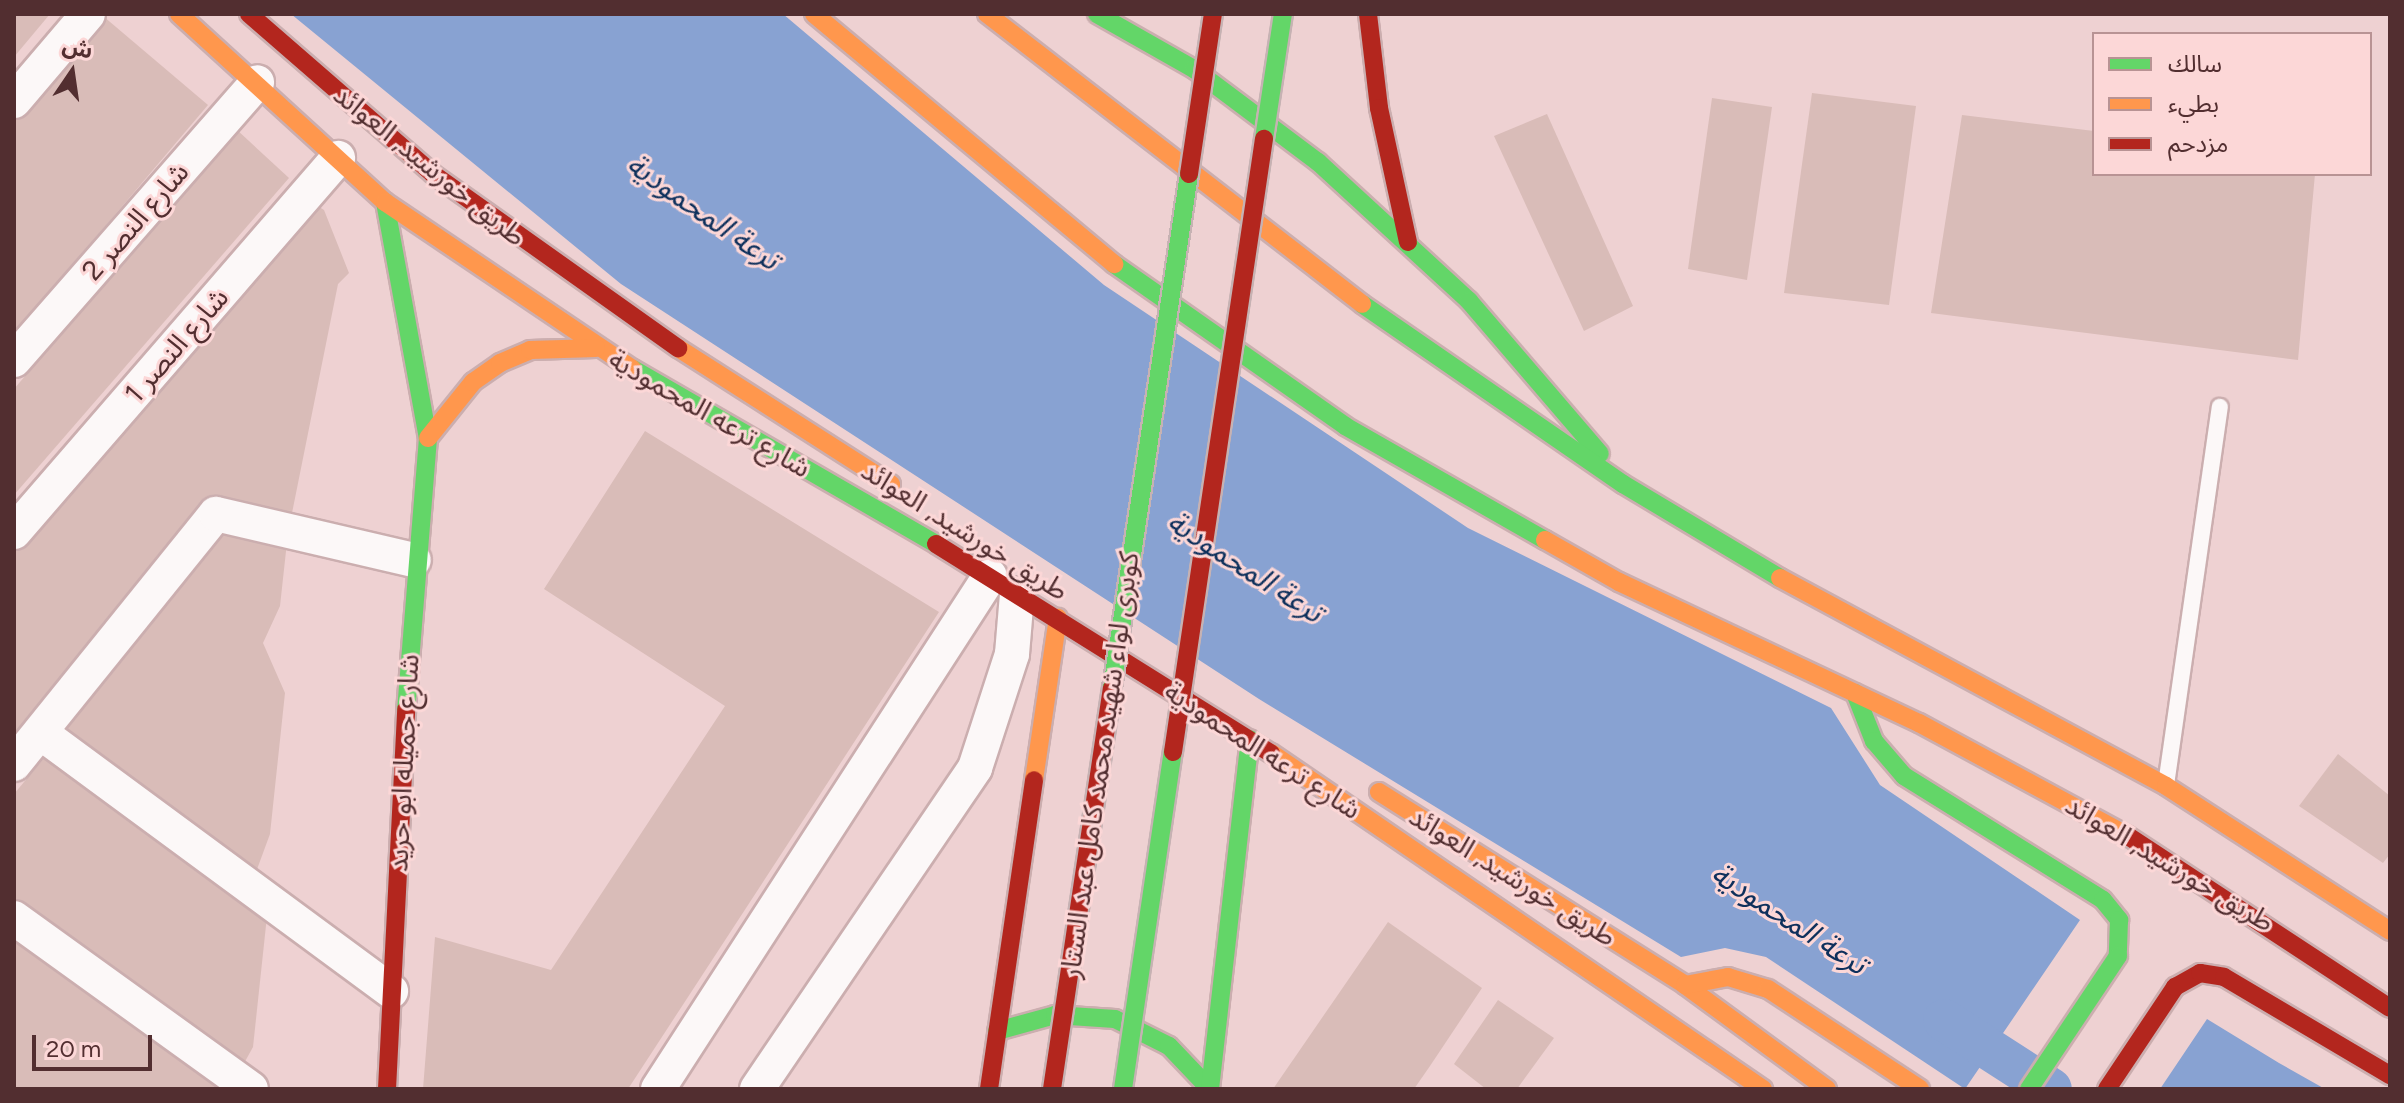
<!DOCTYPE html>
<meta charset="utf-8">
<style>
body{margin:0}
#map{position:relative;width:2404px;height:1103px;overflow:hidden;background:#eed1d2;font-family:Figtree,"Noto Sans Arabic",sans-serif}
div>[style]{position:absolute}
.water>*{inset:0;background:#88a2d2}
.canal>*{height:42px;margin:-21px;padding:0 21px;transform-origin:21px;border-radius:21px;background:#88a2d2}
.building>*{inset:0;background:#d9bcb8}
.roads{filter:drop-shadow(2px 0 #cbaeaf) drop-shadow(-2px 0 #cbaeaf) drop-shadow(0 2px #cbaeaf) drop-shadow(0 -2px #cbaeaf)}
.lane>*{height:16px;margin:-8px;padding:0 8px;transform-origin:8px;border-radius:8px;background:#fcf8f8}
.street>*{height:34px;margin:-17px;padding:0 17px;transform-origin:17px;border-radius:17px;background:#fcf8f8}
.fast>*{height:18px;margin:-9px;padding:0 9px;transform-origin:9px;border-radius:9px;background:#63d668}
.slow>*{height:18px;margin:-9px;padding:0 9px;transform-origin:9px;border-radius:9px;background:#ff974d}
.jam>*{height:18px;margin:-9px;padding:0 9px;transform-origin:9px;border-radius:9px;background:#b3261e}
.bridges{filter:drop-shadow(2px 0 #c6b2b3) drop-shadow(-2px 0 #c6b2b3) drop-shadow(0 2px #c6b2b3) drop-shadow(0 -2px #c6b2b3)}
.fast-bridge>*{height:18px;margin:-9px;padding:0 9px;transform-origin:9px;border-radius:9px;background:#63d668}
.jam-bridge>*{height:18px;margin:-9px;padding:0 9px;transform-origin:9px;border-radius:9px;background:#b3261e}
span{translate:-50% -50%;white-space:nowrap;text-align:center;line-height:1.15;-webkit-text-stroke:6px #fcd7d7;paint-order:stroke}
.street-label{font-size:28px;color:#522e30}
.water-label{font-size:30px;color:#0e305c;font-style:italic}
.frame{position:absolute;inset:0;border:16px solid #522e30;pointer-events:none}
.legend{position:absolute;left:2092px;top:32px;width:280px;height:144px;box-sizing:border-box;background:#fcd7d7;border:2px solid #b89394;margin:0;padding:10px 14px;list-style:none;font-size:24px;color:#522e30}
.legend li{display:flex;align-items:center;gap:16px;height:40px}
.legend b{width:40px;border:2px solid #b89394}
.north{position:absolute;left:32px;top:32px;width:80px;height:80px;-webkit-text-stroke:6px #fcd7d7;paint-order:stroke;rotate:13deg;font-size:22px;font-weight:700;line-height:32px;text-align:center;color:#522e30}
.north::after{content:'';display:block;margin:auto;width:28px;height:36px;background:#522e30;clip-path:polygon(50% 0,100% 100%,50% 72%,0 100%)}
.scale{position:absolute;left:32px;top:1035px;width:120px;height:36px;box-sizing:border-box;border:4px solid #522e30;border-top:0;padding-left:10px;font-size:24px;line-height:28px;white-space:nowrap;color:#522e30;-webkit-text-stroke:6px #fcd7d7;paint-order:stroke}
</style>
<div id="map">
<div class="water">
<div style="clip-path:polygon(291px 14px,783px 14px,1104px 285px,1468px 528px,1831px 708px,1880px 785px,2080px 920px,1965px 1089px,1766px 957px,1725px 948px,1681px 957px,1259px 699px,621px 284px)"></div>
<div style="clip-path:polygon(2207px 1019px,2279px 1063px,2325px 1089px,2160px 1089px)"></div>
</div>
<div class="canal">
<div style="left:1944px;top:1020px;width:127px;rotate:32.8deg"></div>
</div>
<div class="building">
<div style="clip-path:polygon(14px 14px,50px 14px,14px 57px)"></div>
<div style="clip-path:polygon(103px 16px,208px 105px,14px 334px,14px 120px)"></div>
<div style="clip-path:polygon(1812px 93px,1916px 106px,1889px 305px,1784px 293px)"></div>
<div style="clip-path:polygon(1712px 98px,1772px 107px,1747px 280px,1688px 269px)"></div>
<div style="clip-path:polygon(1547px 114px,1633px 306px,1584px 331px,1494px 136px)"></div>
<div style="clip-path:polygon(1962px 115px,2094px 131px,2094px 174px,2315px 174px,2298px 360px,1931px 313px)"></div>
<div style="clip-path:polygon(236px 129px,289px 178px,14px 495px,14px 389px)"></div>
<div style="clip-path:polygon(313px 203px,324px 210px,349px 273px,338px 284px,290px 523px,248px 513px,138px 597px,14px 750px,14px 550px)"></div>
<div style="clip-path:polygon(645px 431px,939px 612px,628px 1089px,423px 1089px,435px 937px,551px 970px,725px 706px,544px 589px)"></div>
<div style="clip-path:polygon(222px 526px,287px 542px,280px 606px,263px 643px,285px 693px,270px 834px,256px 872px,59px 731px)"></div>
<div style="clip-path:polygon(2338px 754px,2390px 796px,2390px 854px,2383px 863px,2299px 806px)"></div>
<div style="clip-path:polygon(45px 757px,267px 916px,253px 1047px,237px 1076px,14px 908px,14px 794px)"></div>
<div style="clip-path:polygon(1388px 922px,1482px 988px,1430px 1066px,1414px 1089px,1273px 1089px)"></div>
<div style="clip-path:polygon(14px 933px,222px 1089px,14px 1089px)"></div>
<div style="clip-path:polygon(1498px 1000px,1554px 1038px,1517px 1089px,1486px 1089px,1454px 1064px)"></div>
</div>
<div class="roads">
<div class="lane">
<div style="left:2166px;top:785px;width:382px;rotate:-81.9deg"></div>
</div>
<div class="street">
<div style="left:14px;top:101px;width:114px;rotate:-49.6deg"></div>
<div style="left:14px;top:360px;width:369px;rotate:-48.8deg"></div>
<div style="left:14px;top:532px;width:495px;rotate:-49.1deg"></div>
<div style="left:41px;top:733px;width:435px;rotate:36.4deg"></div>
<div style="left:14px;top:764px;width:321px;rotate:-51.1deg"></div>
<div style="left:216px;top:514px;width:203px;rotate:13.1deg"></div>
<div style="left:14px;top:918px;width:292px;rotate:35.8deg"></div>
<div style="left:658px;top:1089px;width:611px;rotate:-57.09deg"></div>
<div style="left:757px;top:1089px;width:388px;rotate:-55.8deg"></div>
<div style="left:975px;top:768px;width:120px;rotate:-72deg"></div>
<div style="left:1012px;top:654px;width:60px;rotate:-85.2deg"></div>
</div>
<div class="fast">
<div style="left:1097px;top:14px;width:112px;rotate:29.6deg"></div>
<div style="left:1194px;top:69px;width:155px;rotate:36.9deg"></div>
<div style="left:1318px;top:162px;width:205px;rotate:42.6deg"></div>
<div style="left:1469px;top:301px;width:201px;rotate:49.4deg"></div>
<div style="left:385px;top:202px;width:240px;rotate:79.7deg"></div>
<div style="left:428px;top:438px;width:272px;rotate:94.6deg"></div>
<div style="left:1114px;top:264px;width:282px;rotate:35deg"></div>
<div style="left:1345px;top:426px;width:230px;rotate:29.7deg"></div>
<div style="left:1362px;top:304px;width:317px;rotate:34.6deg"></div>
<div style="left:1623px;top:484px;width:183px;rotate:30.9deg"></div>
<div style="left:633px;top:369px;width:350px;rotate:30deg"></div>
<div style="left:1855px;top:693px;width:52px;rotate:68.4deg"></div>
<div style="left:1874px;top:741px;width:46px;rotate:49.4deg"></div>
<div style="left:1904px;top:776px;width:234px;rotate:31.9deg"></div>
<div style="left:2103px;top:900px;width:26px;rotate:51deg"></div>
<div style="left:2119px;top:920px;width:36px;rotate:92deg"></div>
<div style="left:2118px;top:956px;width:160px;rotate:123.8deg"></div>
<div style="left:997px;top:1031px;width:60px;rotate:-15.4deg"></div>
<div style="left:1055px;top:1015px;width:60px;rotate:3.8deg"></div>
<div style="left:1115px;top:1019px;width:60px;rotate:26.6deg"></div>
<div style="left:1169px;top:1046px;width:59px;rotate:46.4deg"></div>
<div style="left:1210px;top:1089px;width:352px;rotate:-83.5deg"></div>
</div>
<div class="slow">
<div style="left:179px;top:14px;width:279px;rotate:42.4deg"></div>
<div style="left:385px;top:202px;width:299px;rotate:34deg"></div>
<div style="left:814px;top:14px;width:391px;rotate:39.8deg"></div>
<div style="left:987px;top:14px;width:474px;rotate:37.7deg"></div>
<div style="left:678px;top:348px;width:253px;rotate:32.6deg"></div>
<div style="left:428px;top:438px;width:72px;rotate:-51.2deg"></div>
<div style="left:473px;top:382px;width:33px;rotate:-35deg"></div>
<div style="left:500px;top:363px;width:33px;rotate:-23deg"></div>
<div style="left:530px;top:350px;width:66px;rotate:-1.7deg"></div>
<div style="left:1545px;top:540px;width:85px;rotate:29.6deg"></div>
<div style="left:1619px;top:582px;width:331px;rotate:25.2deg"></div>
<div style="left:1919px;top:723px;width:238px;rotate:28.4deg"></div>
<div style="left:1780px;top:578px;width:438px;rotate:28.3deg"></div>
<div style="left:2166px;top:786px;width:267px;rotate:32.9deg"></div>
<div style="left:1271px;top:753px;width:596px;rotate:34.33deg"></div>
<div style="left:1034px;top:780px;width:164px;rotate:-81.6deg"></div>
<div style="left:1379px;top:792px;width:362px;rotate:32.2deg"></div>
<div style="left:1685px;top:985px;width:176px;rotate:36.2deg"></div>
<div style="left:1685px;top:985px;width:44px;rotate:-10.5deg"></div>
<div style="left:1728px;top:977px;width:42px;rotate:16.7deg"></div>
<div style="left:1768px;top:989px;width:182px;rotate:33.3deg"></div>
</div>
<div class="jam">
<div style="left:249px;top:14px;width:244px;rotate:41deg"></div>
<div style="left:433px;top:174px;width:301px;rotate:35.4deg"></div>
<div style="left:1368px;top:14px;width:95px;rotate:83.3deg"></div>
<div style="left:1379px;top:108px;width:137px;rotate:77.8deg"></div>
<div style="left:936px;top:544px;width:395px;rotate:32deg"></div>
<div style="left:2128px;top:836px;width:313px;rotate:33.3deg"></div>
<div style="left:387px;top:1089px;width:380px;rotate:-87.1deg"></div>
<div style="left:989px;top:1089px;width:312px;rotate:-81.7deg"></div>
<div style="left:2107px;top:1089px;width:123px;rotate:-56.3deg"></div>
<div style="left:2175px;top:987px;width:29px;rotate:-29deg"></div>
<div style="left:2200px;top:973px;width:24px;rotate:9deg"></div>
<div style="left:2224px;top:977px;width:193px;rotate:30.6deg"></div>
</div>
</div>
<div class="bridges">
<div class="fast-bridge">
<div style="left:1264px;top:139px;width:126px;rotate:-81.4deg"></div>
<div style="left:1112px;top:688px;width:520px;rotate:-81.48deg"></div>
<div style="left:1123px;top:1089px;width:341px;rotate:-81.6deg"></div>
</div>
<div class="jam-bridge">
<div style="left:1189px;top:174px;width:162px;rotate:-81.5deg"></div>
<div style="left:1173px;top:752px;width:620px;rotate:-81.56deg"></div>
<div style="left:1052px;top:1089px;width:405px;rotate:-81.5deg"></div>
</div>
</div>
<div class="street-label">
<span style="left:430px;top:165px;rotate:39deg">طريق خورشيد, العوائد</span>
<span style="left:135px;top:221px;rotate:-49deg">شارع النصر 2</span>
<span style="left:176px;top:345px;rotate:-49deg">شارع النصر 1</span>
<span style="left:710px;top:413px;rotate:30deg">شارع ترعه المحمودية</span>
<span style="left:965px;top:530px;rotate:32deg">طريق خورشيد, العوائد</span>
<span style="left:1263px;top:750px;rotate:33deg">شارع ترعه المحمودية</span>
<span style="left:403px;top:763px;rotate:-87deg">شارع جميله ابو حريد</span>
<span style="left:1099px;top:765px;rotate:-82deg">كوبرى لواء شهيد محمد كامل عبد الستار</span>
<span style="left:2170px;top:863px;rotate:31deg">طريق خورشيد, العوائد</span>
<span style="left:1513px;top:876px;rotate:32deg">طريق خورشيد, العوائد</span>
</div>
<div class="water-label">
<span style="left:703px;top:212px;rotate:35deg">ترعة المحمودية</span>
<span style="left:1245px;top:567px;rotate:33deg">ترعة المحمودية</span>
<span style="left:1789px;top:919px;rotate:33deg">ترعة المحمودية</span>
</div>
<div class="frame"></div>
<ul class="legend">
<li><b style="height:10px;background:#63d668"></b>سالك</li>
<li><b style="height:10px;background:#ff974d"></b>بطيء</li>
<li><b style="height:10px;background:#b3261e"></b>مزدحم</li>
</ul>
<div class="north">ش</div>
<div class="scale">20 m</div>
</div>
